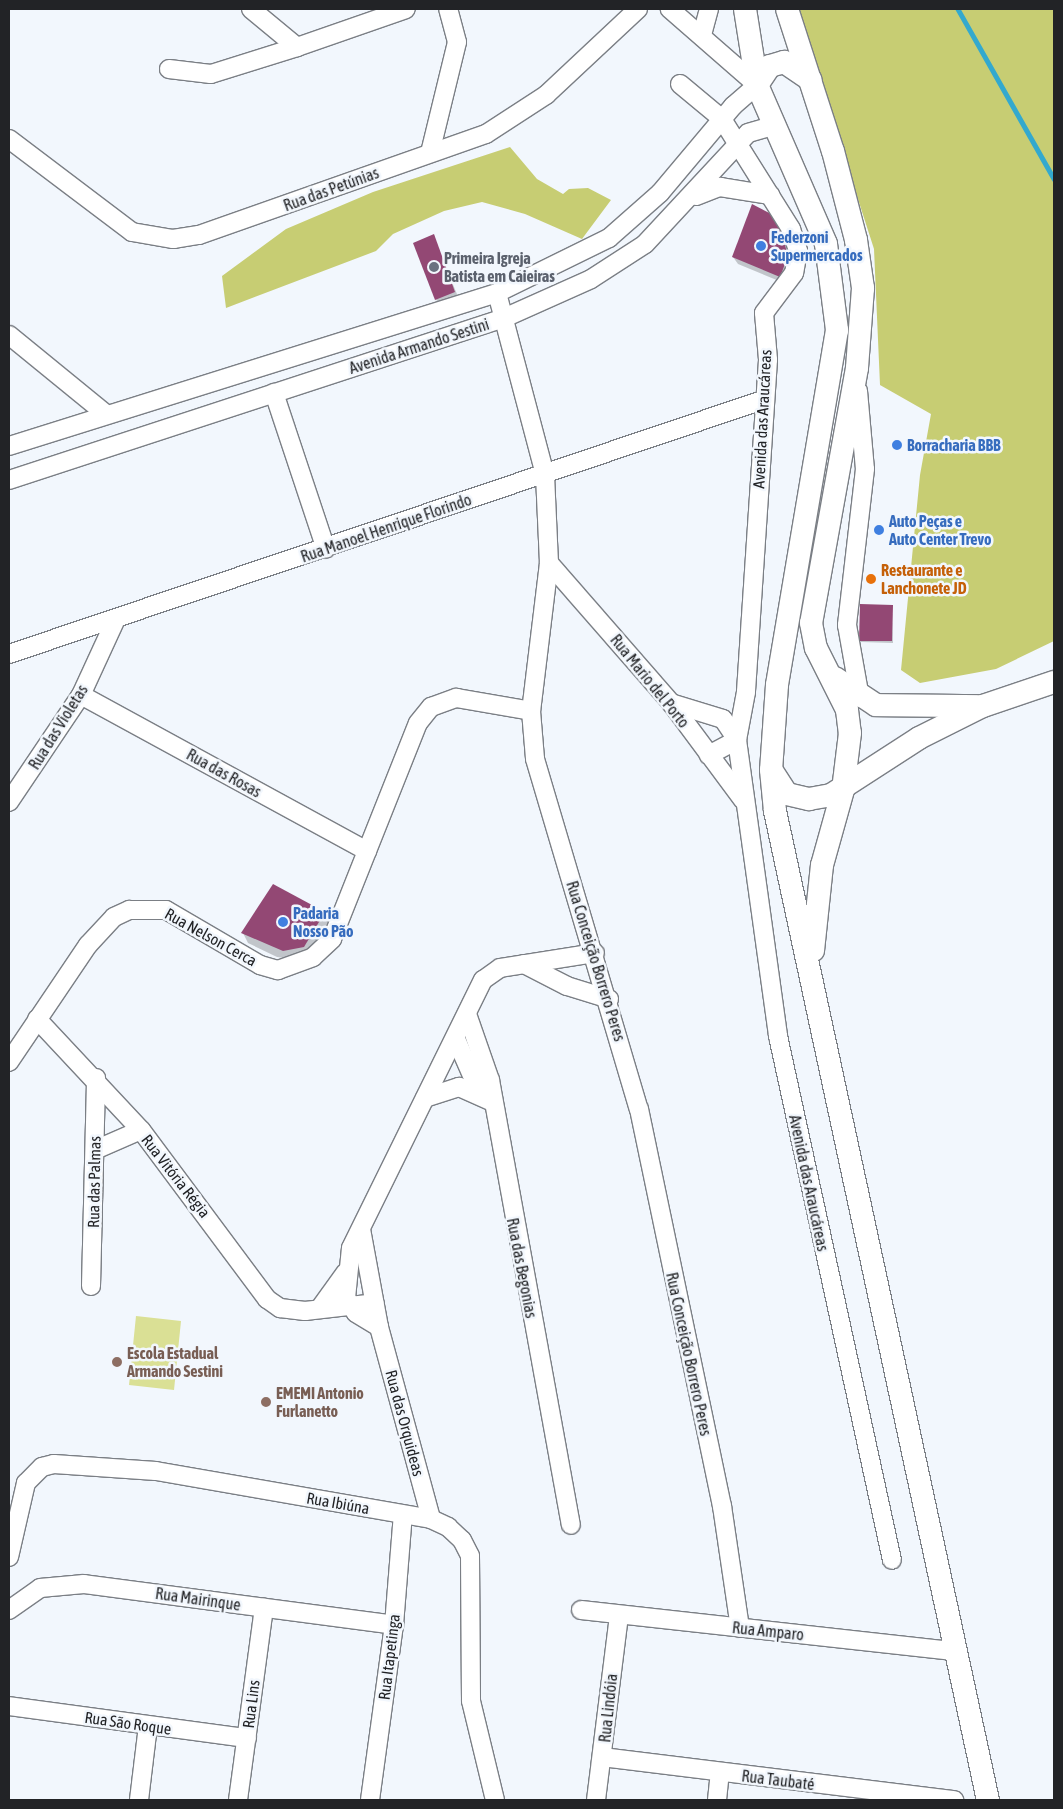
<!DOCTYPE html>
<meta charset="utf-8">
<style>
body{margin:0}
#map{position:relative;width:1063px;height:1809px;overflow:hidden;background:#f2f7fd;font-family:"Asap Condensed",sans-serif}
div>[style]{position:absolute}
.green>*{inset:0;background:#dae095}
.forest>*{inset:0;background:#c7cd73}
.shadow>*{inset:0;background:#0003}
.stream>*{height:4.5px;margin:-2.25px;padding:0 2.25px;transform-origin:2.25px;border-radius:2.25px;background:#33a9ce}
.building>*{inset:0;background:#934874}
.roads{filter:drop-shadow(1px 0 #7b7f85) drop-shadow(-1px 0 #7b7f85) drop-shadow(0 1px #7b7f85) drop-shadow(0 -1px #7b7f85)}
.minor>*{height:18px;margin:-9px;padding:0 9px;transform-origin:9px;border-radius:9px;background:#fff}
.major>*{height:22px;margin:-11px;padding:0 11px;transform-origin:11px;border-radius:11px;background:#fff}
.dots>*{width:14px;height:14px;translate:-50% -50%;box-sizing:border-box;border:2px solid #f2f7fd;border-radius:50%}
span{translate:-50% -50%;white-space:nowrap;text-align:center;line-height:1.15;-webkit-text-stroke:5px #f2f7fd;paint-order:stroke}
.street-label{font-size:16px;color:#222326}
.shop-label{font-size:16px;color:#366cbe;font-weight:700}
.left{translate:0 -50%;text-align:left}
.worship-label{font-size:16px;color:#5b616d;font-weight:700}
.food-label{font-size:16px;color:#c56008;font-weight:700}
.education-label{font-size:16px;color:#785e54;font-weight:700}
.frame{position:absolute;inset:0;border:10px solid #222326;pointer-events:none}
</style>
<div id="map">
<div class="green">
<div style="clip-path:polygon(136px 1316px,181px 1321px,174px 1390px,129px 1385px)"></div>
</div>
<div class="forest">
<div style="clip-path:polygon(797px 9px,1054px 9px,1054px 641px,996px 669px,920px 683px,901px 670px,920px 475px,931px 414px,880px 385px,874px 249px)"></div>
<div style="clip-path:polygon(510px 147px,537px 179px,563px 194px,569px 189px,588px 188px,611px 200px,582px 239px,525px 214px,482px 202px,444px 211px,393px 234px,376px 251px,226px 308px,222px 276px,286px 229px,373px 192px)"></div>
</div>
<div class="shadow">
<div style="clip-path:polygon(781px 225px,791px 264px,784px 283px,738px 264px,733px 257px)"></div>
<div style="clip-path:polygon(433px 236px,459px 299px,440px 307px,436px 299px)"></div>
<div style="clip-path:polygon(892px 606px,893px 643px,861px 642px,860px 640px)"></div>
<div style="clip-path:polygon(324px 912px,330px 922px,309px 956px,299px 960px,277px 957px,248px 943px,243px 933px)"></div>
</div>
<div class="stream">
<div style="left:958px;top:9px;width:195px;rotate:60.5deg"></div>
</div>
<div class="building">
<div style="clip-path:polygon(752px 204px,777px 217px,788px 256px,780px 277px,732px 257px)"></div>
<div style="clip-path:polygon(434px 234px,455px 292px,435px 300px,413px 243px)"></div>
<div style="clip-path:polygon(860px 604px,893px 605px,892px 641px,859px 641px)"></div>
<div style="clip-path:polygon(273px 884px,325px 912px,304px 947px,283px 951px,241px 933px)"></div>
</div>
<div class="roads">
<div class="minor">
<div style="left:251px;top:9px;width:60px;rotate:39.6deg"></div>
<div style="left:297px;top:47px;width:115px;rotate:-19.2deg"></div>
<div style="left:702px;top:35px;width:27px;rotate:-75deg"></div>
<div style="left:169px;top:69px;width:42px;rotate:6.8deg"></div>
<div style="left:211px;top:74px;width:90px;rotate:-17.4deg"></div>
<div style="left:680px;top:84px;width:55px;rotate:39.8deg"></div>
<div style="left:722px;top:119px;width:130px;rotate:57.9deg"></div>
<div style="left:791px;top:229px;width:23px;rotate:72deg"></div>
<div style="left:798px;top:251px;width:22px;rotate:100deg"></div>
<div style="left:794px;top:273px;width:50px;rotate:126.9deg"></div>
<div style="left:764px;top:313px;width:47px;rotate:85.1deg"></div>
<div style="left:768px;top:360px;width:333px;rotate:93.8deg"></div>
<div style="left:746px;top:692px;width:49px;rotate:100.6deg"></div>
<div style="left:737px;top:740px;width:32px;rotate:152deg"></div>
<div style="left:9px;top:139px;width:154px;rotate:37.1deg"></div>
<div style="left:132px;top:232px;width:42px;rotate:9.7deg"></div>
<div style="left:173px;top:239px;width:26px;rotate:-9deg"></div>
<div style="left:199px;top:235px;width:304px;rotate:-19.4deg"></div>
<div style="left:486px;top:134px;width:72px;rotate:-33deg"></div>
<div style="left:546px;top:95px;width:126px;rotate:-43.1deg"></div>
<div style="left:430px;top:153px;width:114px;rotate:-76.3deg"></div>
<div style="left:457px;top:42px;width:34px;rotate:-105deg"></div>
<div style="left:696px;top:196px;width:26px;rotate:-21deg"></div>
<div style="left:720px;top:187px;width:51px;rotate:9.1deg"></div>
<div style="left:497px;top:293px;width:188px;rotate:75.2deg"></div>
<div style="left:545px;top:475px;width:88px;rotate:87.4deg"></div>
<div style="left:549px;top:563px;width:149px;rotate:96.9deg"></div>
<div style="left:531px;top:711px;width:48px;rotate:85.2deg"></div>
<div style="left:535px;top:759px;width:365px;rotate:73.5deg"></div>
<div style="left:639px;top:1109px;width:406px;rotate:78.2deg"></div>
<div style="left:722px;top:1506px;width:123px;rotate:81.6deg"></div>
<div style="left:9px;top:335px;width:125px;rotate:39.2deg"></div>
<div style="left:858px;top:391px;width:78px;rotate:84.9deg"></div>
<div style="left:865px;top:469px;width:157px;rotate:96.6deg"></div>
<div style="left:847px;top:625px;width:74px;rotate:79.9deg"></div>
<div style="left:274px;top:393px;width:164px;rotate:71.6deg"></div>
<div style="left:9px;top:446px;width:511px;rotate:-17.41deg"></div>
<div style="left:497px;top:293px;width:125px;rotate:-26.2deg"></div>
<div style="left:609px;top:238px;width:68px;rotate:-41.4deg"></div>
<div style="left:660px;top:193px;width:114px;rotate:-50deg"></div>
<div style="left:733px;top:106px;width:32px;rotate:-41deg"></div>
<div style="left:757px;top:85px;width:116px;rotate:-138.9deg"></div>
<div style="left:9px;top:480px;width:521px;rotate:-18.12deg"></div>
<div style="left:504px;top:318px;width:95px;rotate:-24.1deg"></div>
<div style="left:591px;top:279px;width:64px;rotate:-32.9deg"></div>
<div style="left:645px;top:244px;width:151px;rotate:-47.1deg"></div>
<div style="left:748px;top:133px;width:29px;rotate:-16deg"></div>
<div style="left:549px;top:563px;width:186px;rotate:48.9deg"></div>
<div style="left:671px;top:703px;width:121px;rotate:53.4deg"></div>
<div style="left:9px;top:654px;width:796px;rotate:-18.62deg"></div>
<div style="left:81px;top:695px;width:326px;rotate:28.6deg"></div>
<div style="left:671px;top:703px;width:54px;rotate:17.1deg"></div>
<div style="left:723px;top:719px;width:25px;rotate:56deg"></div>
<div style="left:737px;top:740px;width:299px;rotate:82.1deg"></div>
<div style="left:778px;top:1036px;width:536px;rotate:77.73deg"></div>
<div style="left:9px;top:802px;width:129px;rotate:-56.1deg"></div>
<div style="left:81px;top:695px;width:81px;rotate:-65.3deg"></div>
<div style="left:524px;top:964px;width:48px;rotate:27.1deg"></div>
<div style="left:567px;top:986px;width:44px;rotate:17.2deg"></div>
<div style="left:467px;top:1014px;width:70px;rotate:70.8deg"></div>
<div style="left:490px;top:1080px;width:452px;rotate:79.7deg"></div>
<div style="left:37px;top:1019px;width:152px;rotate:46.9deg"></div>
<div style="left:141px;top:1130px;width:211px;rotate:53.3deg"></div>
<div style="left:267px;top:1299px;width:16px;rotate:35deg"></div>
<div style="left:280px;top:1308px;width:25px;rotate:7deg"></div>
<div style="left:305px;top:1311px;width:70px;rotate:-6.5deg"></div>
<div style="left:456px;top:1039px;width:60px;rotate:66.4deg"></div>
<div style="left:9px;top:1062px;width:141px;rotate:-56deg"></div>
<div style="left:88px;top:945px;width:38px;rotate:-47deg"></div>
<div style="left:114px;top:917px;width:17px;rotate:-25deg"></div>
<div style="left:129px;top:910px;width:37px"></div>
<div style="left:166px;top:910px;width:109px;rotate:30.3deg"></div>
<div style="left:260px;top:965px;width:19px;rotate:16deg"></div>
<div style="left:278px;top:970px;width:37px;rotate:-20deg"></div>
<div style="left:313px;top:957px;width:26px;rotate:-43deg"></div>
<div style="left:332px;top:939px;width:232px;rotate:-68.3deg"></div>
<div style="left:418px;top:723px;width:21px;rotate:-51deg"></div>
<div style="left:431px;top:707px;width:27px;rotate:-20deg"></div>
<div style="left:456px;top:698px;width:76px;rotate:9.8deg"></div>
<div style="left:425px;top:1098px;width:36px;rotate:-18deg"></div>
<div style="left:459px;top:1087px;width:35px;rotate:24deg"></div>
<div style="left:95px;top:1150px;width:50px;rotate:-23.5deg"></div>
<div style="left:361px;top:1229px;width:100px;rotate:79.6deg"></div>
<div style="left:379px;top:1327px;width:199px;rotate:74.8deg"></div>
<div style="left:91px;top:1286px;width:208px;rotate:-88.6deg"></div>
<div style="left:320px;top:1308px;width:44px;rotate:-54.2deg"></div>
<div style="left:379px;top:1327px;width:27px;rotate:-149deg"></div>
<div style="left:356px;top:1313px;width:18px;rotate:-124deg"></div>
<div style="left:346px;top:1298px;width:50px;rotate:-84.3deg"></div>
<div style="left:351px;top:1248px;width:299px;rotate:-63.8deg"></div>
<div style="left:483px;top:980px;width:21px;rotate:-35deg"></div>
<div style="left:500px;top:968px;width:96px;rotate:-9deg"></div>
<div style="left:9px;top:1557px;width:76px;rotate:-77.1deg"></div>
<div style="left:26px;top:1483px;width:23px;rotate:-45deg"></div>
<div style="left:42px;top:1467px;width:12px;rotate:-14deg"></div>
<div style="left:54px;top:1464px;width:102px;rotate:3.9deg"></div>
<div style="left:156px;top:1471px;width:279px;rotate:9.9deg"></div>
<div style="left:431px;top:1519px;width:19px;rotate:25deg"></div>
<div style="left:448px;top:1527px;width:19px;rotate:43deg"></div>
<div style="left:462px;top:1540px;width:18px;rotate:63deg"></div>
<div style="left:470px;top:1556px;width:145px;rotate:89.6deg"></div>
<div style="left:471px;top:1701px;width:102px;rotate:76.4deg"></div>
<div style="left:9px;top:1610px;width:38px;rotate:-35deg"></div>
<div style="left:40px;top:1588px;width:44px;rotate:-5.2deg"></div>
<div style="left:84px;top:1584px;width:313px;rotate:7.5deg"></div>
<div style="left:581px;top:1610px;width:375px;rotate:6.3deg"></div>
<div style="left:9px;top:1706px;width:240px;rotate:7.7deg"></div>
<div style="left:602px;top:1757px;width:355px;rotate:7deg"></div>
<div style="left:139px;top:1800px;width:75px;rotate:-83.1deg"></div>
<div style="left:238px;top:1800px;width:194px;rotate:-82.3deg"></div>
<div style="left:370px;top:1800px;width:177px;rotate:-82.2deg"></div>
<div style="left:394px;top:1625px;width:111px;rotate:-85.4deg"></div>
<div style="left:596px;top:1800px;width:186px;rotate:-82.9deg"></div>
<div style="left:717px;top:1800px;width:27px;rotate:-84deg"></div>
</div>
<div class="major">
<div style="left:745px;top:9px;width:77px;rotate:81deg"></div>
<div style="left:757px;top:85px;width:173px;rotate:66.5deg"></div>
<div style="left:826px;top:244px;width:87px;rotate:82.7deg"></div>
<div style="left:837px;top:330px;width:360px;rotate:99.6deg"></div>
<div style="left:777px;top:685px;width:85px;rotate:94deg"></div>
<div style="left:771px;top:770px;width:41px;rotate:84.4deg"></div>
<div style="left:775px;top:811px;width:1012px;rotate:77.85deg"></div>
<div style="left:787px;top:9px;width:149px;rotate:72.1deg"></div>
<div style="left:833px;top:151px;width:92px;rotate:75.5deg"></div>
<div style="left:856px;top:240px;width:49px;rotate:81.7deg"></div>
<div style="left:863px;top:288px;width:80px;rotate:94.3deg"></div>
<div style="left:857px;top:368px;width:259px;rotate:100.2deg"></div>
<div style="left:811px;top:623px;width:25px;rotate:79deg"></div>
<div style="left:816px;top:648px;width:69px;rotate:63.4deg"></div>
<div style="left:847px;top:710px;width:23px;rotate:83deg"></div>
<div style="left:850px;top:733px;width:57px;rotate:97deg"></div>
<div style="left:843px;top:790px;width:78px;rotate:105.6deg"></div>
<div style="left:822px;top:865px;width:86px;rotate:96deg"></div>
<div style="left:757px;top:85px;width:23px;rotate:-56deg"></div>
<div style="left:770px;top:66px;width:15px;rotate:-16deg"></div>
<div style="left:784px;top:62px;width:32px;rotate:34deg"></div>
<div style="left:835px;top:678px;width:49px;rotate:33.4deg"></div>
<div style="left:876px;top:705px;width:101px;rotate:0.6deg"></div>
<div style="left:772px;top:771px;width:27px;rotate:57deg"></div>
<div style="left:787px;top:794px;width:23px;rotate:13deg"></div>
<div style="left:809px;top:799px;width:22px;rotate:-10deg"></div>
<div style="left:831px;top:795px;width:105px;rotate:-32.9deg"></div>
<div style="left:919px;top:738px;width:72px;rotate:-26.6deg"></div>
<div style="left:983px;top:706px;width:75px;rotate:-18.7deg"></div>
</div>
</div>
<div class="dots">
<div style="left:761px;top:246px;background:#3f7fe0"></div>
<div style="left:434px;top:267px;background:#6b7280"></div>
<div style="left:897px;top:445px;background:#3f7fe0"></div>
<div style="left:879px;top:530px;background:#3f7fe0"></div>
<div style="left:871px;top:579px;background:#e8710a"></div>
<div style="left:283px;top:922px;background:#3f7fe0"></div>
<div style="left:117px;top:1362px;background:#8d6e63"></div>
<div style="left:266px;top:1402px;background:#8d6e63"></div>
</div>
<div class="street-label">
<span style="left:331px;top:189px;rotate:-20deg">Rua das Petúnias</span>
<span style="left:419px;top:346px;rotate:-18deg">Avenida Armando Sestini</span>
<span style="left:762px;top:419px;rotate:-87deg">Avenida das Araucáreas</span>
<span style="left:386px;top:528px;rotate:-19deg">Rua Manoel Henrique Florindo</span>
<span style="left:650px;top:681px;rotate:51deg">Rua Mario del Porto</span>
<span style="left:58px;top:727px;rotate:-58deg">Rua das Violetas</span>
<span style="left:224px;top:773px;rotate:29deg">Rua das Rosas</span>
<span style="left:211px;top:937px;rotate:29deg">Rua Nelson Cerca</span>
<span style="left:596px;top:961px;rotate:73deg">Rua Conceição Borrero Peres</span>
<span style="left:176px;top:1176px;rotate:52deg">Rua Vitória Régia</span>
<span style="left:94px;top:1182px;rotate:-89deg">Rua das Palmas</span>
<span style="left:809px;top:1183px;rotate:78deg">Avenida das Araucáreas</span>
<span style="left:522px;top:1268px;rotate:79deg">Rua das Begonias</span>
<span style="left:689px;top:1354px;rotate:78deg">Rua Conceição Borrero Peres</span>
<span style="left:405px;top:1423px;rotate:75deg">Rua das Orquideas</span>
<span style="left:338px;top:1503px;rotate:10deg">Rua Ibiúna</span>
<span style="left:198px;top:1599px;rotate:8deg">Rua Mairinque</span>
<span style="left:768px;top:1631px;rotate:6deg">Rua Amparo</span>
<span style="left:389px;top:1657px;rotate:-83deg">Rua Itapetinga</span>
<span style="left:251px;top:1704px;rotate:-83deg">Rua Lins</span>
<span style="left:608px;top:1708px;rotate:-84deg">Rua Lindóia</span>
<span style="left:128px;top:1723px;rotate:8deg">Rua São Roque</span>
<span style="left:778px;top:1780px;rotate:7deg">Rua Taubaté</span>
</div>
<div class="shop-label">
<span class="left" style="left:771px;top:246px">Federzoni<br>Supermercados</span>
<span class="left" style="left:907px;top:445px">Borracharia BBB</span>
<span class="left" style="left:889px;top:530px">Auto Peças e<br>Auto Center Trevo</span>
<span class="left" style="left:293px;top:922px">Padaria<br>Nosso Pão</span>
</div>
<div class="worship-label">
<span class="left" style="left:444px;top:267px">Primeira Igreja<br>Batista em Caieiras</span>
</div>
<div class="food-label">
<span class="left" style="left:881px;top:579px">Restaurante e<br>Lanchonete JD</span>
</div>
<div class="education-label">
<span class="left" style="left:127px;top:1362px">Escola Estadual<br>Armando Sestini</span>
<span class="left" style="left:276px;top:1402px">EMEMI Antonio<br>Furlanetto</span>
</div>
<div class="frame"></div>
</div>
